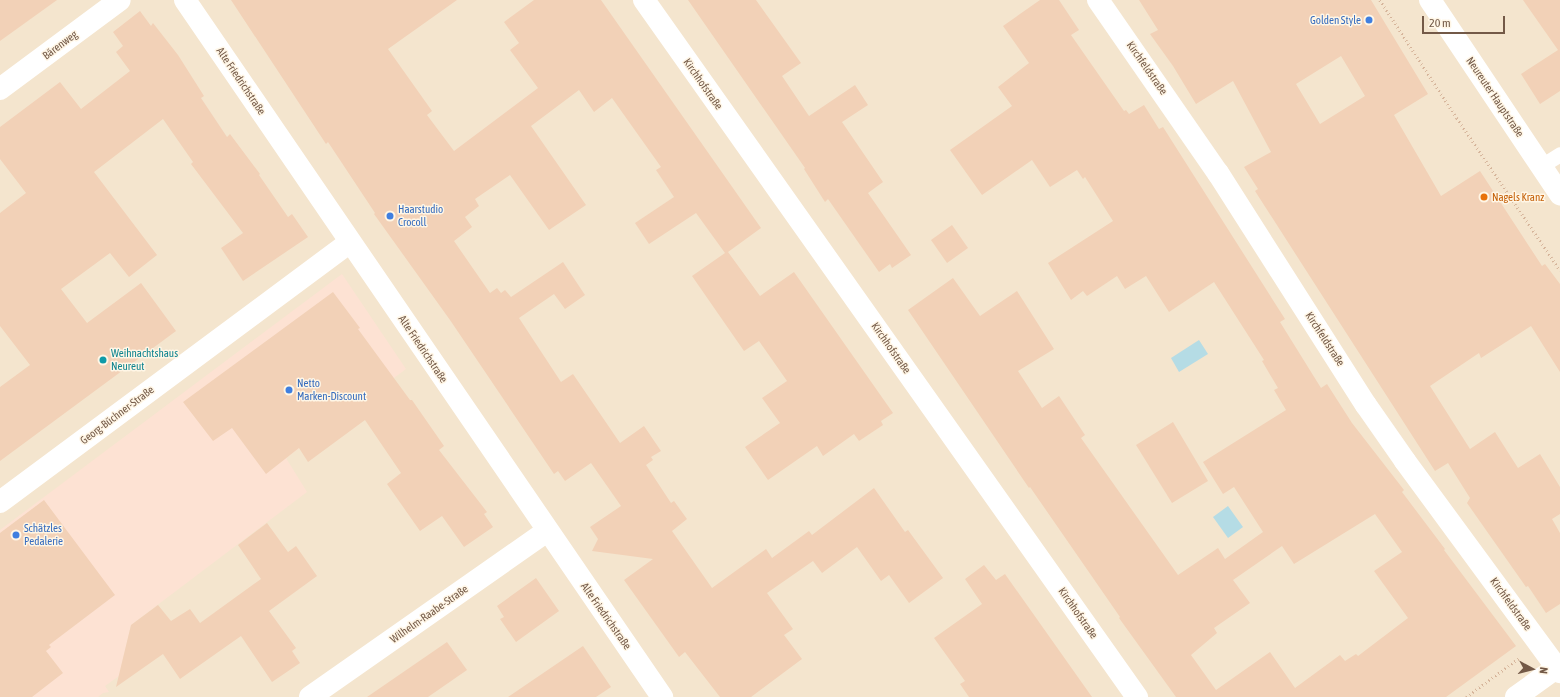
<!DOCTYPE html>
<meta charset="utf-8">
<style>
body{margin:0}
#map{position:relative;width:1560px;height:697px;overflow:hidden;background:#fcf3e0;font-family:"Asap Condensed",sans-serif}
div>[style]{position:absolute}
.residential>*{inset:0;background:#f4e5ce}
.commercial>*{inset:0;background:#fde2d3}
.water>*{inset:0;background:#b5dce5}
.building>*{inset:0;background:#f2d1b7}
.path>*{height:2.5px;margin-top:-1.25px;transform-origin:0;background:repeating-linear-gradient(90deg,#d6b59b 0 1px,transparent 0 4px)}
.lane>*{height:15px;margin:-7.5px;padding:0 7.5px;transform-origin:7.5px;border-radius:7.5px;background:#fff}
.street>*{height:22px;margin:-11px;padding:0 11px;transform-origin:11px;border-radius:11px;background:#fff}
.secondary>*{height:22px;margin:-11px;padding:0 11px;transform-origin:11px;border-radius:11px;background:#fff}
.dots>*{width:11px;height:11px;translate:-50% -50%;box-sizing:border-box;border:2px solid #fff6e6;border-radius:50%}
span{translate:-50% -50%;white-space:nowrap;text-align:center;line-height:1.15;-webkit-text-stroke:3px #fff6e6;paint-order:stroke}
.shop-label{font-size:11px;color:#366cbe}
.right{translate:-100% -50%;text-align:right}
.left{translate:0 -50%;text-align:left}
.street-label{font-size:11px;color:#735947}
.food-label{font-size:11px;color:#c56008}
.culture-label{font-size:11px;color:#0d838f}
.north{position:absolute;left:1512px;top:649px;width:40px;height:40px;-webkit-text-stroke:3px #fff6e6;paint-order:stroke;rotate:97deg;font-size:11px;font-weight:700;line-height:16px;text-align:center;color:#735947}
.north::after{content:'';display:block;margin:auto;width:14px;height:18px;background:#735947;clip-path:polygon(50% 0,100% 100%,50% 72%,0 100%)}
.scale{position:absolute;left:1422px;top:16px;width:83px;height:18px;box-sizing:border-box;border:2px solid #735947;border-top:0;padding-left:5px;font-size:12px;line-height:14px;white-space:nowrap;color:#735947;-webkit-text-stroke:3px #fff6e6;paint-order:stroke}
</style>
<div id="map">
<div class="residential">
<div style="clip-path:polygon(0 0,1560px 0,1560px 697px,0 697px)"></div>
</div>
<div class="commercial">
<div style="clip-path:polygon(342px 274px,406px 369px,286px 458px,307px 492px,131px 625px,119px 676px,105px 686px,109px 692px,103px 693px,98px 697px,0 697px,0 530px)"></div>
</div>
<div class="water">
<div style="clip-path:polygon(1199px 340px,1208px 354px,1179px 372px,1171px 358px)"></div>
<div style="clip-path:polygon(1228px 506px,1243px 527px,1228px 538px,1213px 517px)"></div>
</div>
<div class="building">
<div style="clip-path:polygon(0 0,57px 0,0 41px)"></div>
<div style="clip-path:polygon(231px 0,457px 0,388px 49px,432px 111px,427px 115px,454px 151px,538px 88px,510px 50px,519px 43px,504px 22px,534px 0,601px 0,761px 228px,728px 252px,760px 296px,794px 272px,893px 413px,881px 421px,883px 425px,859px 441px,854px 434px,823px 456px,817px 446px,768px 480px,745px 447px,780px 423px,762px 398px,787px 381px,759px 341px,744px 351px,692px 276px,725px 253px,696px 213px,649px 244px,635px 223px,674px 197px,656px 170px,661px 167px,612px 98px,594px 112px,579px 90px,531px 126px,586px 205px,549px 230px,510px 175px,475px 199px,479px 206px,465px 217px,472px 227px,454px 241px,490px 293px,497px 288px,501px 293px,505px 290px,511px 297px,563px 262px,585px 295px,565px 309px,554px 294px,519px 318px,561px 382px,573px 374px,620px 443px,644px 426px,661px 451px,651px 457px,653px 460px,646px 465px,671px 503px,674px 501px,687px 519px,672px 531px,712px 588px,766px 549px,772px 558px,809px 531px,812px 535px,874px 488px,905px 532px,908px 530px,943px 578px,909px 603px,889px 575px,881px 581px,857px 547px,822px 573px,813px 561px,767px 593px,793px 629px,784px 635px,802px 659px,751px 697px,720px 697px,685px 652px,679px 657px,624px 580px,653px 559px,592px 551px,598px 539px,590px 527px,621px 506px,591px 463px,565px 481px,558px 471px,554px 474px,450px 320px,374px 214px,375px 213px,328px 142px,326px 144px)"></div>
<div style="clip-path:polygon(688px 0,756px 0,801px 63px,782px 76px,809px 116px,855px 85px,868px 105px,842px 122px,883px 182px,868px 193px,911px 255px,892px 268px,890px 264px,879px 272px,828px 199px,825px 202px,804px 169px,805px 168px)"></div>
<div style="clip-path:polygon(evenodd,1040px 0,1059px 0,1079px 30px,1071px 35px,1124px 111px,1126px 110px,1129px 114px,1144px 105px,1159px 129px,1163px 127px,1285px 319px,1280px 322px,1321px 388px,1327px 384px,1352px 423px,1404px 490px,1402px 492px,1445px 549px,1444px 550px,1516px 646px,1446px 697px,1176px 697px,1119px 618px,1120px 617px,1030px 487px,1029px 488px,908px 310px,953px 278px,980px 316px,1017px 291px,1054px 349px,1018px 371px,1042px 408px,1059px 396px,1085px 435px,1081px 438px,1178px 575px,1218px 548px,1225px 559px,1263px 532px,1234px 487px,1223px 494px,1203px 462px,1286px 410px,1274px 390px,1278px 388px,1262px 361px,1264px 360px,1214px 282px,1169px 312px,1146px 276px,1125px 289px,1117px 276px,1087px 296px,1083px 291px,1071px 300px,1048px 263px,1113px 221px,1085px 177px,1083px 179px,1077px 170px,1050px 187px,1032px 160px,982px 195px,950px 150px,1012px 106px,998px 87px,1029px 63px,1003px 26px,1040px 0,1375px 514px,1402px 552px,1374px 571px,1408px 618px,1358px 656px,1356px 654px,1345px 661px,1340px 655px,1295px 688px,1270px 652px,1216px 690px,1191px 655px,1217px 633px,1214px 628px,1250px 603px,1233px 580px,1282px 546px,1294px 564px,1375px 514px)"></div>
<div style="clip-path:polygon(evenodd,1139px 0,1371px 0,1428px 94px,1394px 115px,1441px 196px,1480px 171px,1542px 266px,1545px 264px,1560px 284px,1560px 372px,1531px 326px,1481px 358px,1479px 353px,1430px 386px,1470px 449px,1495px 432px,1518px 468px,1540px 454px,1560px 487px,1560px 514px,1552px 519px,1560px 533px,1560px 604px,1546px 613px,1528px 586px,1526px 587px,1467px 503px,1470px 498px,1448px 463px,1435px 471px,1255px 191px,1258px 189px,1244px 167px,1271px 152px,1233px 81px,1196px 104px,1173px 66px,1150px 34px,1158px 30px,1139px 0,1341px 56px,1365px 96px,1320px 124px,1296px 84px,1341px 56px)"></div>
<div style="clip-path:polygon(1523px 0,1560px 0,1560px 91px,1540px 104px,1521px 74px,1558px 50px)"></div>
<div style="clip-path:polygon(140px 11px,151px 26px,153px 23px,178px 55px,204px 96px,201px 98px,227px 137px,230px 134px,260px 174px,259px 175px,288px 217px,292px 214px,308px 237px,243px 281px,221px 248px,243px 233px,191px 164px,193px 162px,163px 119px,94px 172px,157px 255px,129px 277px,110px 253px,61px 289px,87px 323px,141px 283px,176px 331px,0 461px,0 387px,30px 365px,0 326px,0 213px,26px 193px,0 159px,0 127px,60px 82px,81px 109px,130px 71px,116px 52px,123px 46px,113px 32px)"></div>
<div style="clip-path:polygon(952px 225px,968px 248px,947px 263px,931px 240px)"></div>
<div style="clip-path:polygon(333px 292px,360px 328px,358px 329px,410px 400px,412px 400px,444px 446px,439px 450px,487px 512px,484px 514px,493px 527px,464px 547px,442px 516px,420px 531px,387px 484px,401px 473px,365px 420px,308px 462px,299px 448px,266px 474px,232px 428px,213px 441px,183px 402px)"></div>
<div style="clip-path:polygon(1173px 422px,1208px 481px,1172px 503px,1136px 445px)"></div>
<div style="clip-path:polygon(44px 500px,115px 595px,49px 645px,51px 647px,46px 651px,63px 673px,32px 697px,0 697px,0 533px)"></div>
<div style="clip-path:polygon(267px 523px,288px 552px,296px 546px,317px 576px,269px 611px,296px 648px,292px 651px,300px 663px,272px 682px,241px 636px,180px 679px,163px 654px,116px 687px,131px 625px,158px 605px,171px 621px,190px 609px,200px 623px,261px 579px,238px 545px)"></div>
<div style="clip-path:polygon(984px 565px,996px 580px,1005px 574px,1092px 697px,969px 697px,960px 684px,965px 681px,934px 638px,982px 604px,965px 579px)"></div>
<div style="clip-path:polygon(536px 578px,559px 611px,516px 642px,500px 619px,504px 617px,497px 606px)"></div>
<div style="clip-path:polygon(447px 642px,467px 670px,428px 697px,367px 697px)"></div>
<div style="clip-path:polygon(583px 646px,611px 687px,596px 697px,508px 697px)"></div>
</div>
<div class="path">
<div style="left:1380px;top:0;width:141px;rotate:56.9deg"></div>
<div style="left:1457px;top:118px;width:184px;rotate:55.9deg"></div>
<div style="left:1466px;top:697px;width:66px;rotate:-36.3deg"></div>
</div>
<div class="lane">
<div style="left:1541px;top:166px;width:22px;rotate:-32deg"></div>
</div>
<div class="street">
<div style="left:185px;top:0;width:845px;rotate:55.61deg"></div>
<div style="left:644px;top:0;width:854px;rotate:54.73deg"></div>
<div style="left:1098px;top:0;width:211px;rotate:55.3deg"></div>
<div style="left:1218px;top:173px;width:275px;rotate:57.5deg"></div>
<div style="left:1366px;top:405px;width:68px;rotate:55.1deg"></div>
<div style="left:1405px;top:461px;width:262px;rotate:53.7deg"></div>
<div style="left:0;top:89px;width:149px;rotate:-36.6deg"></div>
<div style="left:0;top:502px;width:436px;rotate:-36.6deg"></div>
<div style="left:310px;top:697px;width:289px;rotate:-35deg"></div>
</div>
<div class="secondary">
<div style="left:1430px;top:0;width:234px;rotate:56.2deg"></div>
<div style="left:1516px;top:697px;width:54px;rotate:-36deg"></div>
</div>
<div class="dots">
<div style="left:1369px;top:20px;background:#3f7fe0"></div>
<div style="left:1484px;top:197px;background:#e8710a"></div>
<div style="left:390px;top:216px;background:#3f7fe0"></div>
<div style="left:103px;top:360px;background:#0f9aa8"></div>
<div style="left:289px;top:390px;background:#3f7fe0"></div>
<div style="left:16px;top:535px;background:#3f7fe0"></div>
</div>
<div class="shop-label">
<span class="right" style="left:1361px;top:20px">Golden Style</span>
<span class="left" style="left:398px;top:216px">Haarstudio<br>Crocoll</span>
<span class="left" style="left:297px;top:390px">Netto<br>Marken-Discount</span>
<span class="left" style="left:24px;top:535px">Schätzles<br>Pedalerie</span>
</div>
<div class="street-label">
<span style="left:60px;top:45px;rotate:-37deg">Bärenweg</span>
<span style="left:1147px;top:68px;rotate:55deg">Kirchfeldstraße</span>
<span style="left:241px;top:81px;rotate:56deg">Alte Friedrichstraße</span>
<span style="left:703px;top:84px;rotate:55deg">Kirchhofstraße</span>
<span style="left:1495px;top:97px;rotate:56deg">Neureuter Hauptstraße</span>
<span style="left:1325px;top:339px;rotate:57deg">Kirchfeldstraße</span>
<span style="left:891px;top:348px;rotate:55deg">Kirchhofstraße</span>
<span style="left:423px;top:349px;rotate:56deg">Alte Friedrichstraße</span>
<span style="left:117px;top:415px;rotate:-37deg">Georg-Büchner-Straße</span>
<span style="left:1511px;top:604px;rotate:54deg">Kirchfeldstraße</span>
<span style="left:1078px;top:613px;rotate:55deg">Kirchhofstraße</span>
<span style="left:429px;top:614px;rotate:-35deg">Wilhelm-Raabe-Straße</span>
<span style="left:606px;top:616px;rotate:55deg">Alte Friedrichstraße</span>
</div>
<div class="food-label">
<span class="left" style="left:1492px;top:197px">Nagels Kranz</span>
</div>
<div class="culture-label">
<span class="left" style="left:111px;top:360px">Weihnachtshaus<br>Neureut</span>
</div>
<div class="north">N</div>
<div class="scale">20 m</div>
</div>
